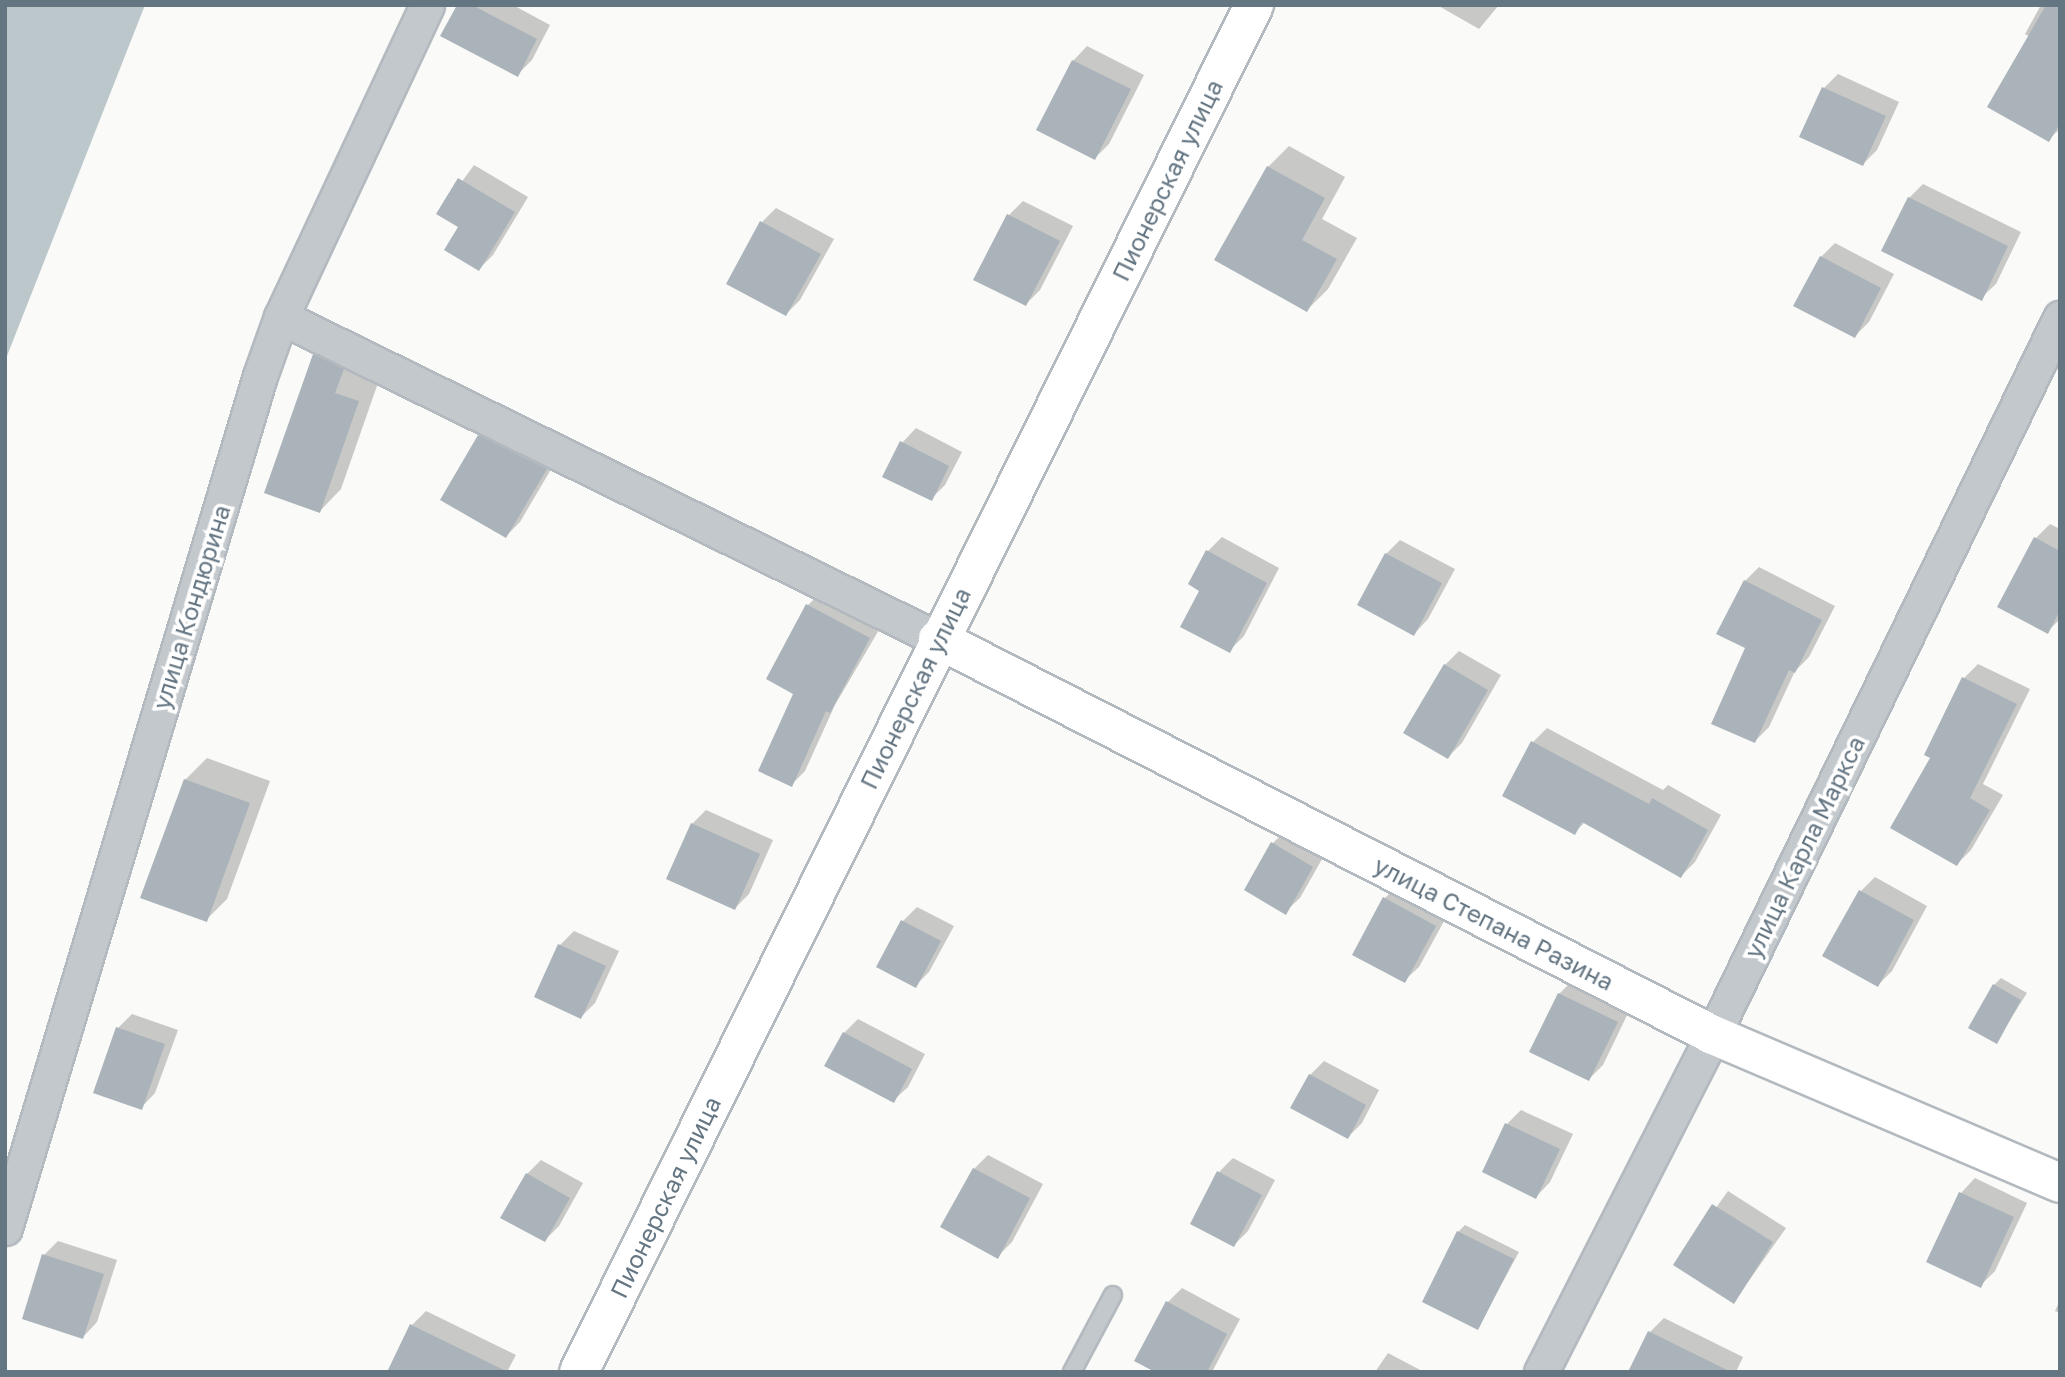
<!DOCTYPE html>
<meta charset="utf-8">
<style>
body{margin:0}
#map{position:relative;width:2065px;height:1377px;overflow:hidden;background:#fafaf8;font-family:"Golos Text",sans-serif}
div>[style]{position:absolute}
.water>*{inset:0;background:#bbc7cb}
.shadow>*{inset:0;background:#0003}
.building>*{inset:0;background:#aab3b9}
.roads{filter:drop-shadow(2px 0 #b3babf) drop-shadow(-2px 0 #b3babf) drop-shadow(0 2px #b3babf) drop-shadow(0 -2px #b3babf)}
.lane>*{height:16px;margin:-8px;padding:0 8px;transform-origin:8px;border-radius:8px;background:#c3c8cc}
.street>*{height:33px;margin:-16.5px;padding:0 16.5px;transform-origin:16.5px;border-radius:16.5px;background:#c3c8cc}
.secondary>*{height:38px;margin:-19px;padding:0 19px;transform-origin:19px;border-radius:19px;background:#fff}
.primary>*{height:38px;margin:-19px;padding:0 19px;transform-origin:19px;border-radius:19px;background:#fff}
span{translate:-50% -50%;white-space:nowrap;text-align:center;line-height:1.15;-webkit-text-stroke:7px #fff;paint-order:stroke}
.street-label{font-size:24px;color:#657683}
.frame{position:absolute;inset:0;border:7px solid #657683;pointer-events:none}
</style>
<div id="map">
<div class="water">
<div style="clip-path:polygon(5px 5px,145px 5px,5px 361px)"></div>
</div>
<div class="shadow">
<div style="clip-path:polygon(459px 5px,513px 5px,550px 25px,532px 60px,517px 75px)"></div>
<div style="clip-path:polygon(1437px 5px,1499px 5px,1479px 29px)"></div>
<div style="clip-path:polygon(2041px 5px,2060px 5px,2060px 129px,2049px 139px,2030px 37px,2025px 34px)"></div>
<div style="clip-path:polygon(1087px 46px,1144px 75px,1109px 144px,1095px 158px,1038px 130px,1073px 61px)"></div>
<div style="clip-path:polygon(1838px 74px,1899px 102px,1877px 150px,1863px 164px,1824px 88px)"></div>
<div style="clip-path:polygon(1289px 146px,1345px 177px,1322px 219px,1357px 238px,1328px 289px,1307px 310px,1268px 167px)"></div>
<div style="clip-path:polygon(474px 165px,528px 197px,493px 255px,479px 269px,460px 226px,439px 213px)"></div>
<div style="clip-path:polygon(1923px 184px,2021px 232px,1996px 284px,1981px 298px,1909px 198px)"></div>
<div style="clip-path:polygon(1023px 201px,1073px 226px,1040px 290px,1026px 304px,1009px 215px)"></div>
<div style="clip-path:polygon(776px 208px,834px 239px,800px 300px,786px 314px,762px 222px)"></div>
<div style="clip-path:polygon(1835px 243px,1894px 274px,1869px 322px,1855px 336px,1821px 257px)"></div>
<div style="clip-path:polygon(335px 334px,379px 380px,341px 489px,320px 511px,314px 355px)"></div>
<div style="clip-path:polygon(493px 422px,560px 454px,520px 522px,506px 536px,479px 436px)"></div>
<div style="clip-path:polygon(916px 428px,962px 452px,945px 485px,931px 499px,902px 443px)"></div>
<div style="clip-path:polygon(2050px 524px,2060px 529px,2060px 619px,2047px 632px,2036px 538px)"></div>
<div style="clip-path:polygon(1222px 537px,1279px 568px,1244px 636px,1229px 651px,1202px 590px,1207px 552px)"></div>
<div style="clip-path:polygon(1400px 540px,1455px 569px,1428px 619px,1414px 634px,1386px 554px)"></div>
<div style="clip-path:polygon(1759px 567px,1835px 606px,1809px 657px,1795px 671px,1769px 727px,1755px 741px,1745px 581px)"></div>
<div style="clip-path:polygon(822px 591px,883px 623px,835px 705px,805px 771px,791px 785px,796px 693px,808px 605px)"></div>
<div style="clip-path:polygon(1459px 651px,1501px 675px,1462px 743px,1448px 757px,1445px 665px)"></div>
<div style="clip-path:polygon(1978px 664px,2030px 689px,1983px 784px,2003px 795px,1971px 850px,1957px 864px,1933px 757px,1964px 678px)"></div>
<div style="clip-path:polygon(1547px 728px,1663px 790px,1668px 785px,1721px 815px,1695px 862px,1681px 876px,1585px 822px,1574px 833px,1533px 742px)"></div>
<div style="clip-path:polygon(207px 758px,270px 781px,227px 899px,206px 920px,142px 897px,185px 780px)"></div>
<div style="clip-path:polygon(706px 810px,773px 840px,749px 894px,735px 908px,692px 824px)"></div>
<div style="clip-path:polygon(1287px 829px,1326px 852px,1300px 898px,1285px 912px,1273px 843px)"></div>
<div style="clip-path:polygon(1875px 877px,1927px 906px,1892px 971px,1878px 985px,1861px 891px)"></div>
<div style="clip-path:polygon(1399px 884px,1449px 912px,1419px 967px,1404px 981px,1385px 898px)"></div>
<div style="clip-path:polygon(917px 907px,954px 926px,929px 972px,915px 986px,879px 966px,903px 921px)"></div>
<div style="clip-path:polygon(574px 931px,619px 951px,595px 1003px,581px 1017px,536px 996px,560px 945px)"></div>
<div style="clip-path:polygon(2001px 978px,2027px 993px,1996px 1042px,1994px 985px)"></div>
<div style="clip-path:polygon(1574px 979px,1631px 1007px,1603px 1065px,1589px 1079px,1532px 1051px,1559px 994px)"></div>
<div style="clip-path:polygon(132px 1014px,178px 1030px,155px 1093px,141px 1108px,118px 1028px)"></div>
<div style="clip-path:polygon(858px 1019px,925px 1054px,908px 1087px,893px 1101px,844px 1033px)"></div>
<div style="clip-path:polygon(1324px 1061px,1379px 1090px,1362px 1123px,1348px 1137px,1310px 1075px)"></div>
<div style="clip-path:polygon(1521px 1110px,1573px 1134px,1550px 1182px,1536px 1197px,1507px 1124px)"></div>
<div style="clip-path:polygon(988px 1155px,1043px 1184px,1012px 1242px,998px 1256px,974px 1169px)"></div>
<div style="clip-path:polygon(1233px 1158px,1275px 1180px,1248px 1231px,1234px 1245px,1219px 1172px)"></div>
<div style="clip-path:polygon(541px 1160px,583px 1183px,559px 1226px,545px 1240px,527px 1174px)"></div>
<div style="clip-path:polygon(1975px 1178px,2027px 1203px,1995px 1271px,1980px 1286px,1929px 1261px,1961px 1193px)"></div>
<div style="clip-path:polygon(1728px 1191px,1786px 1228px,1734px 1302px,1676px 1264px)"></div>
<div style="clip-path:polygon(1465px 1225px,1519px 1252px,1478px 1328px,1458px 1232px)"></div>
<div style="clip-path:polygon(58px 1241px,117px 1260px,97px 1322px,83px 1337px,44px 1255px)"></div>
<div style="clip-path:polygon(1182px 1288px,1240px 1319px,1212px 1372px,1159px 1372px,1167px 1303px)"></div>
<div style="clip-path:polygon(2060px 1300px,2060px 1313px,2055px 1311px)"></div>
<div style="clip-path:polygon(426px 1311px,516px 1355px,507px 1372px,412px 1325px)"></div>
<div style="clip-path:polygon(1664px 1318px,1743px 1357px,1736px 1372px,1630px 1372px,1650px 1332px)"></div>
<div style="clip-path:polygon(1388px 1353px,1424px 1372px,1375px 1372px)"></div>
</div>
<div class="building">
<div style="clip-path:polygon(457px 5px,472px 5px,537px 39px,518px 77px,440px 36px)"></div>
<div style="clip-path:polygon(2046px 5px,2060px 5px,2060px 123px,2049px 142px,1987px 107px)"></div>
<div style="clip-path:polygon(1072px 60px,1131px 89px,1095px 160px,1036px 130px)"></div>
<div style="clip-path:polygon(1822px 87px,1886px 116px,1863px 166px,1799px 137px)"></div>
<div style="clip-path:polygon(1267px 166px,1325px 198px,1302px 240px,1337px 259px,1307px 312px,1214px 260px)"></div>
<div style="clip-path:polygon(458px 178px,515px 212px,479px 271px,444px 250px,458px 227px,436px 214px)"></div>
<div style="clip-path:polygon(1908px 197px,2008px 246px,1982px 301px,1881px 251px)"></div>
<div style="clip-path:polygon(1007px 214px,1060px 241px,1026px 306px,973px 280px)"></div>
<div style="clip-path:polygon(760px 221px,821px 254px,786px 316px,726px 284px)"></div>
<div style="clip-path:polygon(1820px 256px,1881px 288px,1855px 338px,1793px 306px)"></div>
<div style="clip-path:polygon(313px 354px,344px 369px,335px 393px,359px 401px,320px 513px,264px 493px)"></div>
<div style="clip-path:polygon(478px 435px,547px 469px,506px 538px,440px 500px)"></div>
<div style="clip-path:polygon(900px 441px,949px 466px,932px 501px,882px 477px)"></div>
<div style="clip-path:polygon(2034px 537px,2060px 551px,2060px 610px,2048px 634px,1997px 607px)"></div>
<div style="clip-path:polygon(1206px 550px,1267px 583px,1230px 653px,1180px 627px,1199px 591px,1188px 584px)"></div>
<div style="clip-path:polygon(1385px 553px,1442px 583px,1414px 636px,1357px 605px)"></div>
<div style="clip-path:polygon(1744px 580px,1822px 620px,1795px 673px,1789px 670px,1755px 743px,1711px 724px,1745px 648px,1716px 634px)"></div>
<div style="clip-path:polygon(806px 604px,870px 638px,830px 713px,826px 711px,792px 787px,758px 771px,793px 694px,766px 679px)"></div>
<div style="clip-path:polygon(1444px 664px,1488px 690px,1448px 759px,1403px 733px)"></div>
<div style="clip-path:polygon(1962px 677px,2017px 704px,1970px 798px,1990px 810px,1957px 866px,1890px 828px,1930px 758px,1924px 755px)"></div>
<div style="clip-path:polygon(1531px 741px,1649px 804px,1652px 798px,1708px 830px,1681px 878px,1582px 822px,1575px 835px,1502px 796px)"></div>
<div style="clip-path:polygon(184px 779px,250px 803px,207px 922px,140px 898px)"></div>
<div style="clip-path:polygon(691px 823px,760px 854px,735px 910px,666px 879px)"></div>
<div style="clip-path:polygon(1271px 842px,1313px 867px,1286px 915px,1244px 890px)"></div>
<div style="clip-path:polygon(1859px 890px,1914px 920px,1878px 987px,1822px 956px)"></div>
<div style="clip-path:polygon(1383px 897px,1436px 926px,1405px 983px,1352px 955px)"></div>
<div style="clip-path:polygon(901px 920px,941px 941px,916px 988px,876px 967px)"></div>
<div style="clip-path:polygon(558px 944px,606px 966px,581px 1019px,534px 997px)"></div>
<div style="clip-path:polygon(1993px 984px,2021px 1000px,1997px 1044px,1968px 1028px)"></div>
<div style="clip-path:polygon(1558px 993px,1618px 1022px,1589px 1081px,1529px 1052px)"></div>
<div style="clip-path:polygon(116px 1027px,165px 1044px,142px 1110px,93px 1093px)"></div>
<div style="clip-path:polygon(843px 1032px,912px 1069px,894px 1103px,824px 1066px)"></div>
<div style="clip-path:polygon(1309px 1074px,1366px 1105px,1348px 1139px,1290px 1108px)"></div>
<div style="clip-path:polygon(1505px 1123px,1560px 1149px,1536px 1199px,1482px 1172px)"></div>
<div style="clip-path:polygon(973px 1168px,1030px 1198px,998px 1259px,940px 1227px)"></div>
<div style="clip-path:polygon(1217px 1171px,1262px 1195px,1234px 1247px,1190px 1224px)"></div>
<div style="clip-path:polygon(526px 1173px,570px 1198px,545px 1242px,500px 1218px)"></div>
<div style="clip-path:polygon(1959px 1192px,2014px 1217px,1981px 1288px,1926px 1262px)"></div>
<div style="clip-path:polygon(1712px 1204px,1773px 1242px,1734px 1304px,1673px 1265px)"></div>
<div style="clip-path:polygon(1457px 1231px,1514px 1259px,1478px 1330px,1422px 1302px)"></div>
<div style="clip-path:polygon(42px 1254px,104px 1274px,83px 1339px,22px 1319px)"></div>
<div style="clip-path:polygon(1166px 1301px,1227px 1334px,1207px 1372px,1155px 1372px,1134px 1361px)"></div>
<div style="clip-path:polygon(410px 1324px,508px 1372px,387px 1372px)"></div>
<div style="clip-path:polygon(1648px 1331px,1731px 1372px,1628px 1372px)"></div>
</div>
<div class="roads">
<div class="lane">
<div style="left:1072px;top:1372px;width:87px;rotate:-62deg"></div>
</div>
<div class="street">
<div style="left:281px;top:317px;width:732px;rotate:26.11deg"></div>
<div style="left:5px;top:1228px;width:889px;rotate:-73.34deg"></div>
<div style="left:260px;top:376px;width:63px;rotate:-70.4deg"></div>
<div style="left:281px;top:317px;width:344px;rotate:-64.9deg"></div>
<div style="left:1541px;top:1372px;width:378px;rotate:-63deg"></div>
<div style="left:1713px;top:1035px;width:797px;rotate:-64.17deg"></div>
</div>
<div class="secondary">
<div style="left:938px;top:639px;width:870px;rotate:27.07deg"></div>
<div style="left:1713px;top:1035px;width:377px;rotate:23.1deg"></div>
</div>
<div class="primary">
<div style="left:579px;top:1372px;width:1525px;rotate:-63.72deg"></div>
</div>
</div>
<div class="street-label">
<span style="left:1167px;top:180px;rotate:-64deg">Пионерская улица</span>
<span style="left:191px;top:607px;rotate:-73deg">улица Кондюрина</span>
<span style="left:915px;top:688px;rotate:-64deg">Пионерская улица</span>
<span style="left:1804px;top:847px;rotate:-64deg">улица Карла Маркса</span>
<span style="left:1494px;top:923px;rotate:27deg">улица Степана Разина</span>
<span style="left:665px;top:1197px;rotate:-64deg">Пионерская улица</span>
</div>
<div class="frame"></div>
</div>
